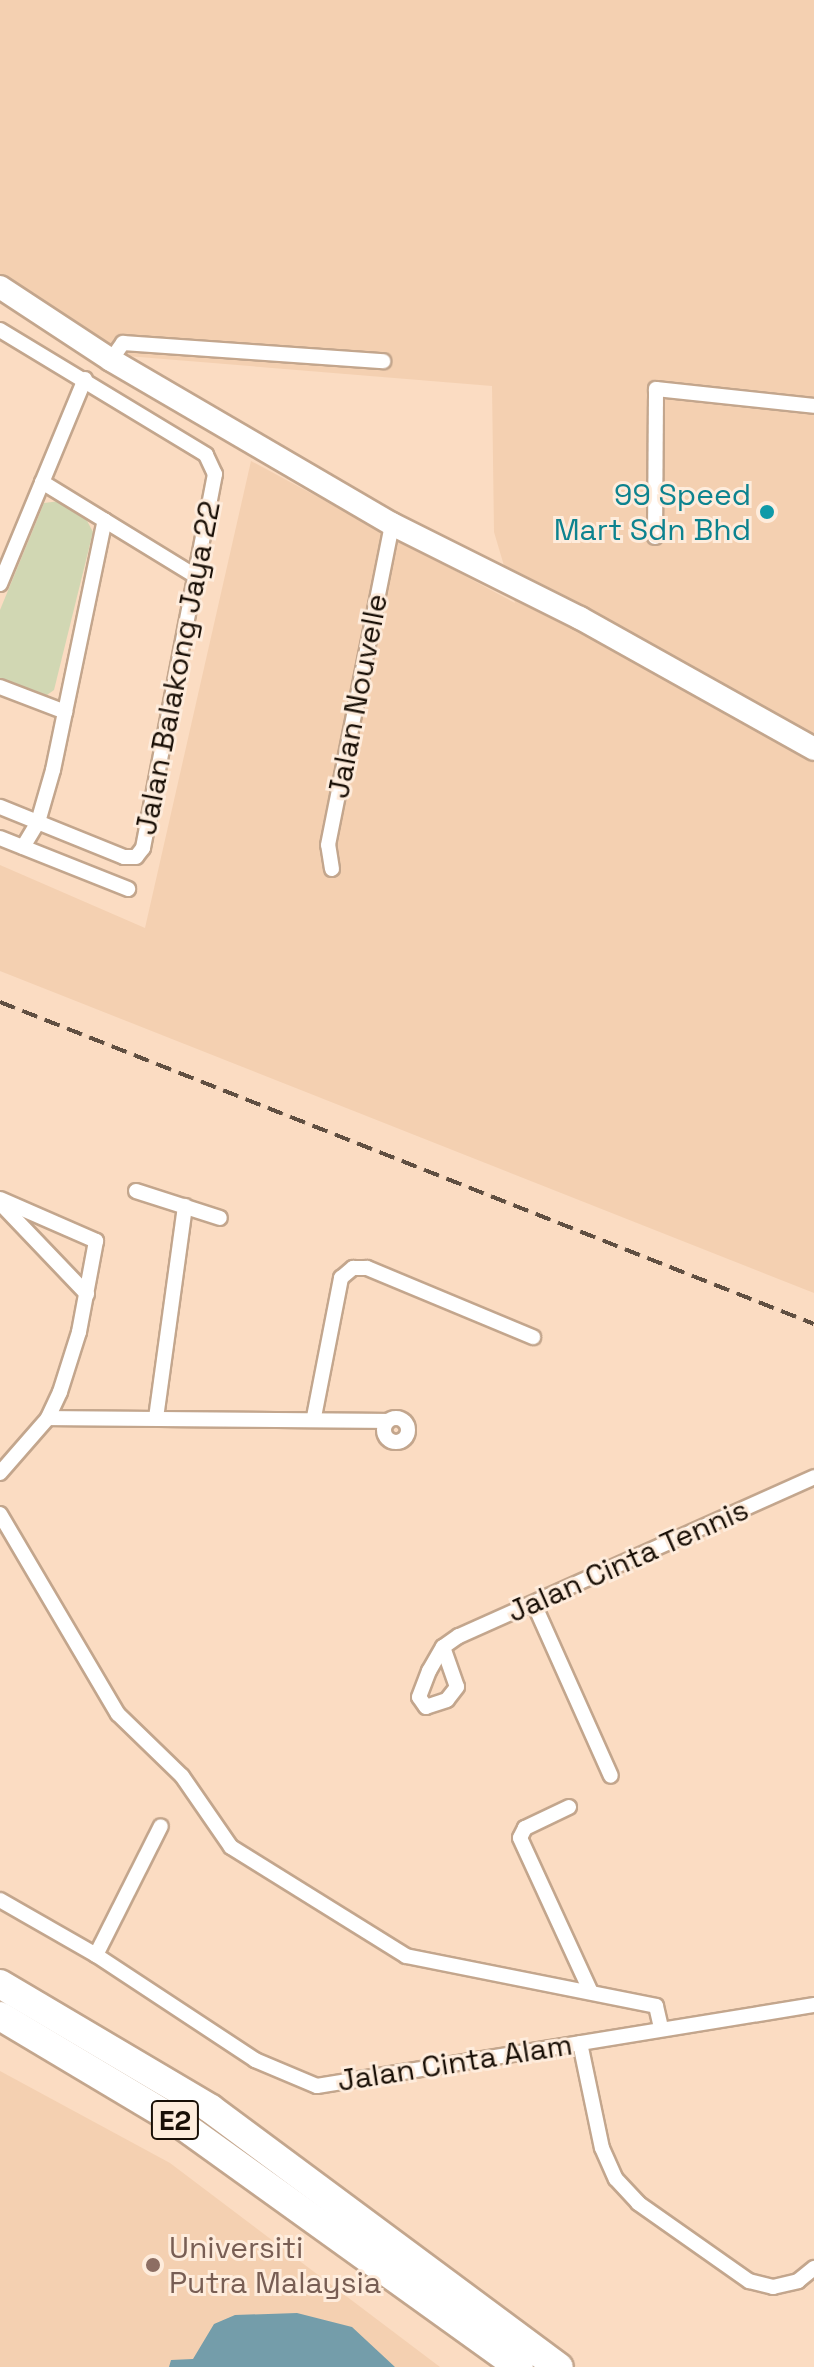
<!DOCTYPE html>
<style>
body{margin:0}
#map{position:relative;width:814px;height:2367px;overflow:hidden;background:#fbdcc2;font-family:"Space Grotesk",sans-serif}
div>[style]{position:absolute}
.built>*{inset:0;background:#f4d0b1}
.green>*{inset:0;background:#d1d7b3}
.water>*{inset:0;background:#749daa}
.roads{filter:drop-shadow(2px 0 #c3a68d) drop-shadow(-2px 0 #c3a68d) drop-shadow(0 2px #c3a68d) drop-shadow(0 -2px #c3a68d)}
.street>*{height:14px;margin:-7px;padding:0 7px;transform-origin:7px;border-radius:7px;background:#fff}
.street>.ring{margin:-7px;padding:0;box-sizing:content-box;background:none;border:14px solid #fff;border-radius:50%}
.secondary>*{height:22px;margin:-11px;padding:0 11px;transform-origin:11px;border-radius:11px;background:#fff}
.highway>*{height:28px;margin:-14px;padding:0 14px;transform-origin:14px;border-radius:14px;background:#fff}
.rail>*{height:4px;margin-top:-2px;transform-origin:0;background:repeating-linear-gradient(90deg,#604f41 0 16px,transparent 0 24px)}
.dots>*{width:22px;height:22px;translate:-50% -50%;box-sizing:border-box;border:4px solid #feecdc;border-radius:50%}
span{translate:-50% -50%;white-space:nowrap;text-align:center;line-height:1.15;-webkit-text-stroke:6px #feecdc;paint-order:stroke}
.shield-label span{padding:2px 6px;background:#feecdc;border:2px solid;border-radius:6px;-webkit-text-stroke-width:0}
.shield-label{font-size:28px;color:#190f06;font-weight:700}
.culture-label{font-size:30px;color:#0d838f}
.right{translate:-100% -50%;text-align:right}
.street-label{font-size:30px;color:#190f06}
.education-label{font-size:30px;color:#785e54}
.left{translate:0 -50%;text-align:left}
</style>
<div id="map">
<div class="built">
<div style="clip-path:polygon(0 0,814px 0,814px 1293px,0 971px,0 865px,145px 928px,251px 461px,515px 603px,494px 532px,492px 386px,127px 356px,0 274px)"></div>
<div style="clip-path:polygon(0 2071px,170px 2163px,440px 2367px,0 2367px)"></div>
</div>
<div class="green">
<div style="clip-path:polygon(60px 501px,84px 515px,93px 532px,54px 690px,47px 695px,0 679px,0 610px,44px 503px)"></div>
</div>
<div class="water">
<div style="clip-path:polygon(297px 2313px,352px 2327px,395px 2367px,169px 2367px,171px 2360px,193px 2359px,214px 2324px,235px 2315px)"></div>
</div>
<div class="roads">
<div class="street">
<div style="left:0;top:330px;width:241px;rotate:31.2deg"></div>
<div style="left:206px;top:455px;width:21px;rotate:65deg"></div>
<div style="left:215px;top:474px;width:381px;rotate:100.9deg"></div>
<div style="left:143px;top:848px;width:11px;rotate:128deg"></div>
<div style="left:136px;top:857px;width:12px;rotate:180deg"></div>
<div style="left:124px;top:857px;width:134px;rotate:-158deg"></div>
<div style="left:111px;top:360px;width:21px;rotate:-55deg"></div>
<div style="left:123px;top:343px;width:261px;rotate:4deg"></div>
<div style="left:42px;top:482px;width:182px;rotate:31.5deg"></div>
<div style="left:655px;top:537px;width:148px;rotate:-89.6deg"></div>
<div style="left:656px;top:389px;width:159px;rotate:6.1deg"></div>
<div style="left:0;top:584px;width:222px;rotate:-67.5deg"></div>
<div style="left:0;top:687px;width:70px;rotate:21deg"></div>
<div style="left:0;top:838px;width:138px;rotate:21.7deg"></div>
<div style="left:23px;top:847px;width:29px;rotate:-59deg"></div>
<div style="left:38px;top:822px;width:54px;rotate:-73.9deg"></div>
<div style="left:53px;top:770px;width:255px;rotate:-78.3deg"></div>
<div style="left:332px;top:869px;width:24px;rotate:-99deg"></div>
<div style="left:328px;top:845px;width:327px;rotate:-78.7deg"></div>
<div style="left:136px;top:1191px;width:88px;rotate:17.8deg"></div>
<div style="left:0;top:1199px;width:105px;rotate:23.6deg"></div>
<div style="left:96px;top:1241px;width:93px;rotate:100.6deg"></div>
<div style="left:79px;top:1332px;width:63px;rotate:107.6deg"></div>
<div style="left:60px;top:1392px;width:29px;rotate:115deg"></div>
<div style="left:48px;top:1418px;width:73px;rotate:131.1deg"></div>
<div style="left:0;top:1203px;width:126px;rotate:46.3deg"></div>
<div style="left:314px;top:1417px;width:142px;rotate:-79deg"></div>
<div style="left:341px;top:1278px;width:16px;rotate:-40deg"></div>
<div style="left:353px;top:1268px;width:14px"></div>
<div style="left:367px;top:1268px;width:180px;rotate:22.6deg"></div>
<div class="ring" style="left:384px;top:1418px;width:10px;height:10px"></div>
<div style="left:48px;top:1418px;width:339px;rotate:0.5deg"></div>
<div style="left:156px;top:1418px;width:214px;rotate:-82.2deg"></div>
<div style="left:0;top:1514px;width:232px;rotate:59.5deg"></div>
<div style="left:118px;top:1714px;width:89px;rotate:44.1deg"></div>
<div style="left:182px;top:1776px;width:86px;rotate:55.4deg"></div>
<div style="left:231px;top:1847px;width:206px;rotate:31.9deg"></div>
<div style="left:406px;top:1956px;width:255px;rotate:11.3deg"></div>
<div style="left:656px;top:2006px;width:23px;rotate:77deg"></div>
<div style="left:534px;top:1604px;width:188px;rotate:65.9deg"></div>
<div style="left:443px;top:1647px;width:42px;rotate:70.7deg"></div>
<div style="left:457px;top:1687px;width:16px;rotate:128deg"></div>
<div style="left:447px;top:1700px;width:22px;rotate:162deg"></div>
<div style="left:426px;top:1707px;width:12px;rotate:-125deg"></div>
<div style="left:419px;top:1697px;width:28px;rotate:-69deg"></div>
<div style="left:429px;top:1671px;width:28px;rotate:-60deg"></div>
<div style="left:443px;top:1647px;width:19px;rotate:-35deg"></div>
<div style="left:459px;top:1636px;width:389px;rotate:-24.1deg"></div>
<div style="left:569px;top:1807px;width:49px;rotate:154.5deg"></div>
<div style="left:525px;top:1828px;width:11px;rotate:117deg"></div>
<div style="left:520px;top:1838px;width:167px;rotate:65.3deg"></div>
<div style="left:0;top:1900px;width:111px;rotate:29.8deg"></div>
<div style="left:96px;top:1955px;width:191px;rotate:33.4deg"></div>
<div style="left:255px;top:2060px;width:67px;rotate:22.8deg"></div>
<div style="left:317px;top:2086px;width:504px;rotate:-9.26deg"></div>
<div style="left:96px;top:1955px;width:144px;rotate:-63.3deg"></div>
<div style="left:580px;top:2043px;width:107px;rotate:78.2deg"></div>
<div style="left:602px;top:2148px;width:34px;rotate:66deg"></div>
<div style="left:616px;top:2179px;width:33px;rotate:47deg"></div>
<div style="left:638px;top:2203px;width:136px;rotate:35.1deg"></div>
<div style="left:749px;top:2281px;width:25px;rotate:14deg"></div>
<div style="left:773px;top:2287px;width:26px;rotate:-13deg"></div>
<div style="left:798px;top:2281px;width:21px;rotate:-39deg"></div>
</div>
<div class="secondary">
<div style="left:0;top:287px;width:133px;rotate:33.3deg"></div>
<div style="left:111px;top:360px;width:325px;rotate:30.3deg"></div>
<div style="left:392px;top:524px;width:210px;rotate:26.6deg"></div>
<div style="left:580px;top:618px;width:268px;rotate:29.2deg"></div>
</div>
<div class="highway">
<div style="left:0;top:1984px;width:245px;rotate:30.6deg"></div>
<div style="left:211px;top:2109px;width:433px;rotate:36.6deg"></div>
<div style="left:0;top:2016px;width:211px;rotate:30.8deg"></div>
<div style="left:181px;top:2124px;width:416px;rotate:35.7deg"></div>
</div>
</div>
<div class="rail">
<div style="left:0;top:1002px;width:875px;rotate:21.58deg"></div>
</div>
<div class="dots">
<div style="left:767px;top:512px;background:#0f9aa8"></div>
<div style="left:153px;top:2265px;background:#8d6e63"></div>
</div>
<div class="shield-label">
<span style="left:175px;top:2120px">E2</span>
</div>
<div class="culture-label">
<span class="right" style="left:751px;top:512px">99 Speed<br>Mart Sdn Bhd</span>
</div>
<div class="street-label">
<span style="left:178px;top:668px;rotate:-79deg">Jalan Balakong Jaya 22</span>
<span style="left:358px;top:696px;rotate:-79deg">Jalan Nouvelle</span>
<span style="left:628px;top:1561px;rotate:-24deg">Jalan Cinta Tennis</span>
<span style="left:455px;top:2063px;rotate:-9deg">Jalan Cinta Alam</span>
</div>
<div class="education-label">
<span class="left" style="left:169px;top:2265px">Universiti<br>Putra Malaysia</span>
</div>
</div>
